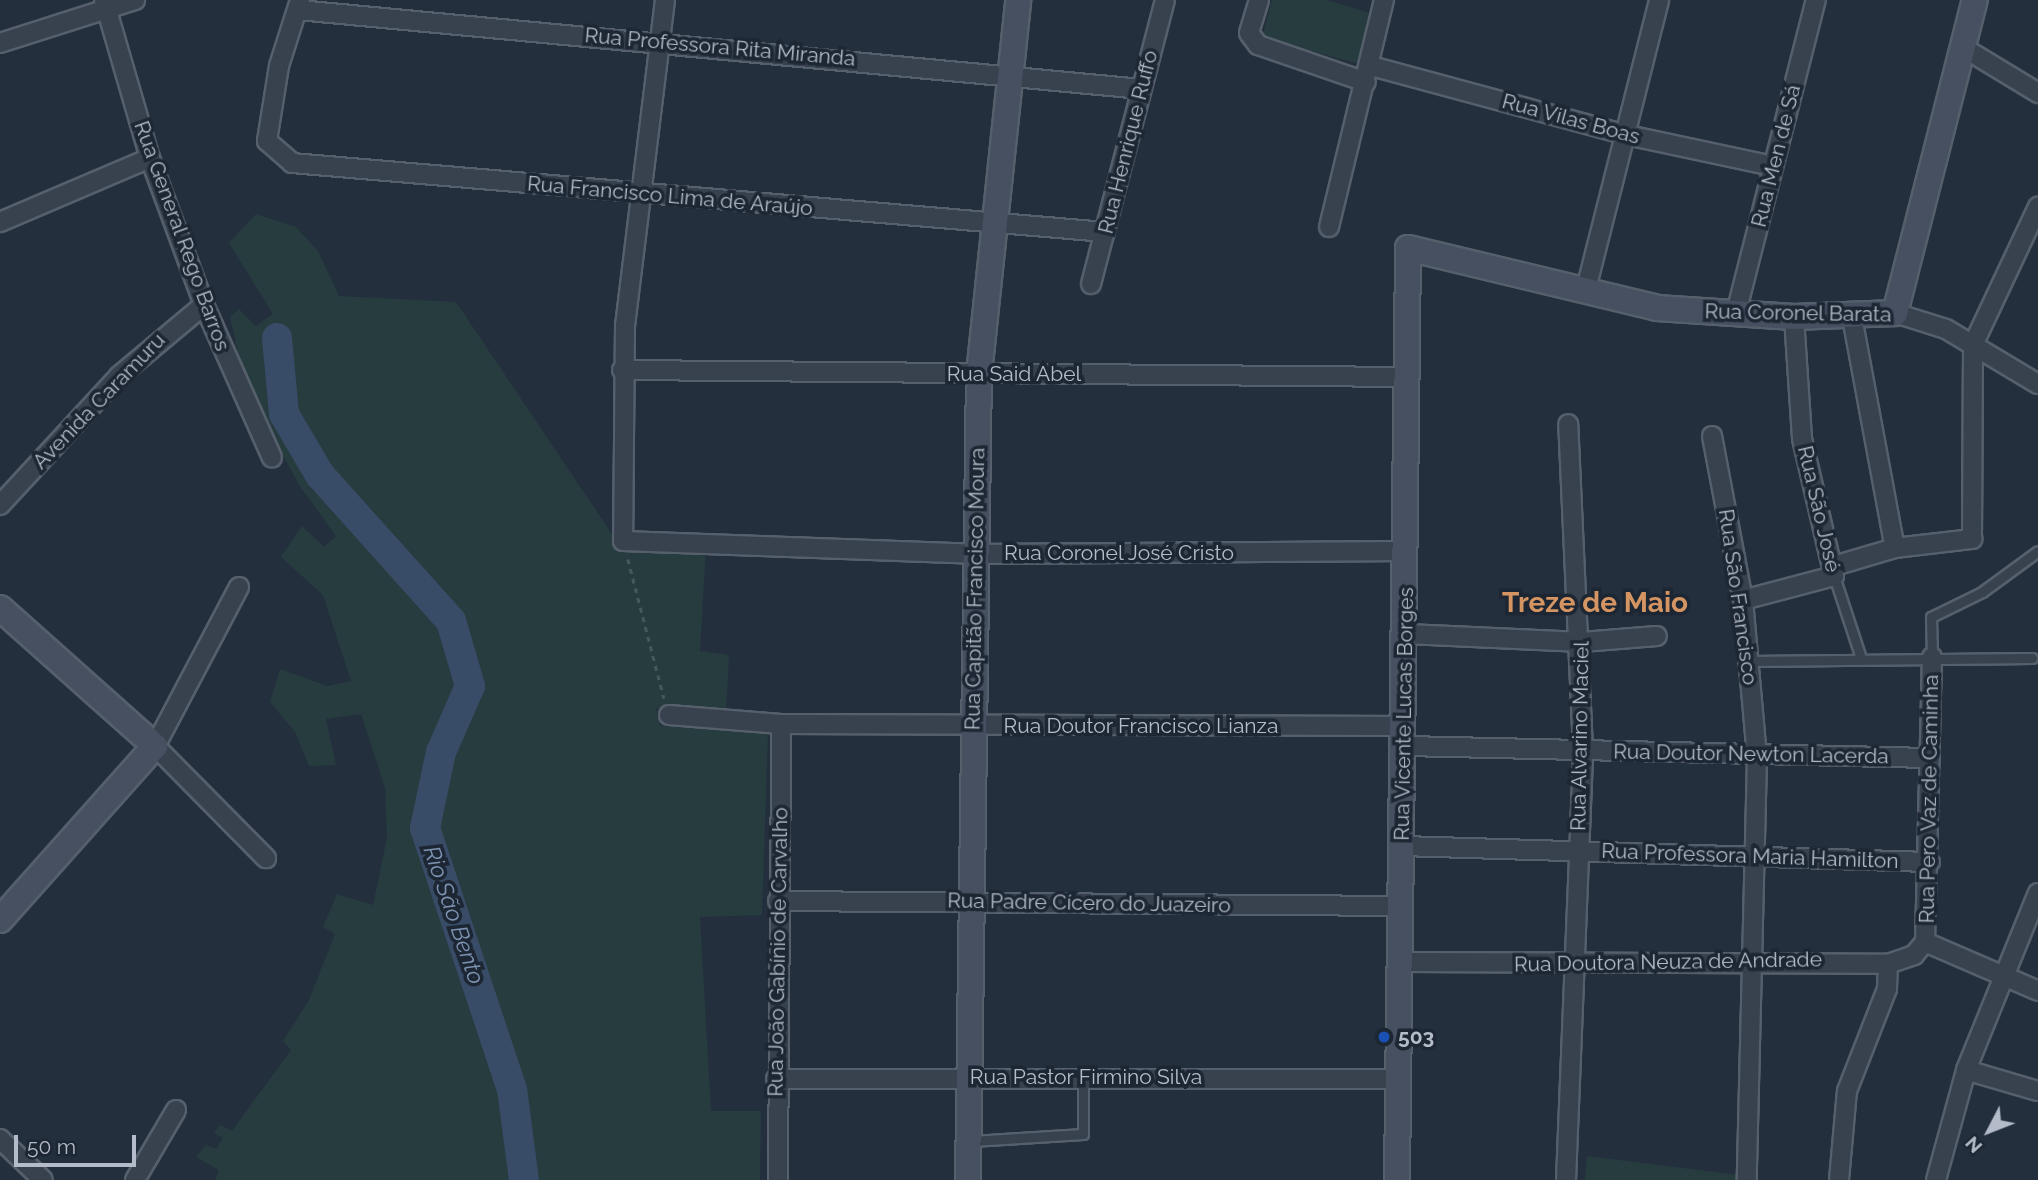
<!DOCTYPE html>
<meta charset="utf-8">
<style>
body{margin:0}
#map{position:relative;width:2038px;height:1180px;overflow:hidden;background:#242f3e;font-family:Raleway,sans-serif}
div>[style]{position:absolute}
.green>*{inset:0;background:#263c3f}
.river>*{height:30px;margin:-15px;padding:0 15px;transform-origin:15px;border-radius:15px;background:#394c67}
.path>*{height:2.5px;margin-top:-1.25px;transform-origin:0;background:repeating-linear-gradient(90deg,#44595c 0 5px,transparent 0 10px)}
.roads{filter:drop-shadow(2px 0 #565f6c) drop-shadow(-2px 0 #565f6c) drop-shadow(0 2px #565f6c) drop-shadow(0 -2px #565f6c)}
.lane>*{height:9px;margin:-4.5px;padding:0 4.5px;transform-origin:4.5px;border-radius:4.5px;background:#38414e}
.street>*{height:18px;margin:-9px;padding:0 9px;transform-origin:9px;border-radius:9px;background:#38414e}
.secondary>*{height:24px;margin:-12px;padding:0 12px;transform-origin:12px;border-radius:12px;background:#465061}
.dots>*{width:19px;height:19px;translate:-50% -50%;box-sizing:border-box;border:4px solid #1d2633;border-radius:50%}
span{translate:-50% -50%;white-space:nowrap;text-align:center;line-height:1.15;-webkit-text-stroke:7px #1d2633;paint-order:stroke}
.street-label{font-size:21px;color:#b4bcc9}
.poi-label{font-size:21px;color:#b4bcc9;font-weight:700}
.left{translate:0 -50%;text-align:left}
.water-label{font-size:23px;color:#7c92b1;font-style:italic}
.district-label{font-size:28px;color:#d59563;font-weight:700}
.north{position:absolute;left:1954px;top:1096px;width:70px;height:70px;-webkit-text-stroke:5px #1d2633;paint-order:stroke;rotate:228deg;font-size:19px;font-weight:700;line-height:28px;text-align:center;color:#b4bcc9}
.north::after{content:'';display:block;margin:auto;width:24px;height:32px;background:#b4bcc9;clip-path:polygon(50% 0,100% 100%,50% 72%,0 100%)}
.scale{position:absolute;left:14px;top:1135px;width:122px;height:32px;box-sizing:border-box;border:4px solid #b4bcc9;border-top:0;padding-left:9px;font-size:21px;line-height:24px;white-space:nowrap;color:#b4bcc9;-webkit-text-stroke:5px #1d2633;paint-order:stroke}
</style>
<div id="map">
<div class="green">
<div style="clip-path:polygon(1272px 0,1326px 0,1367px 12px,1374px 19px,1365px 57px,1355px 63px,1267px 39px,1263px 34px)"></div>
<div style="clip-path:polygon(256px 214px,296px 227px,318px 251px,339px 296px,456px 302px,618px 543px,706px 548px,700px 651px,729px 655px,726px 711px,656px 708px,660px 726px,768px 732px,762px 915px,700px 917px,711px 1111px,761px 1111px,760px 1180px,215px 1180px,219px 1170px,196px 1157px,206px 1145px,216px 1149px,223px 1138px,214px 1133px,220px 1125px,232px 1131px,291px 1050px,283px 1041px,309px 1000px,335px 934px,323px 927px,337px 894px,373px 905px,387px 838px,385px 788px,361px 714px,326px 719px,336px 765px,309px 766px,295px 732px,270px 702px,280px 669px,327px 686px,351px 681px,323px 595px,281px 557px,302px 526px,324px 547px,336px 536px,301px 488px,246px 388px,230px 317px,239px 309px,256px 326px,273px 314px,229px 243px)"></div>
<div style="clip-path:polygon(1587px 1156px,1739px 1175px,1739px 1180px,1585px 1180px)"></div>
</div>
<div class="river">
<div style="left:277px;top:338px;width:76px;rotate:84.7deg"></div>
<div style="left:284px;top:414px;width:71px;rotate:59.5deg"></div>
<div style="left:320px;top:475px;width:196px;rotate:48.1deg"></div>
<div style="left:451px;top:621px;width:68px;rotate:73.7deg"></div>
<div style="left:470px;top:686px;width:72px;rotate:113.7deg"></div>
<div style="left:441px;top:752px;width:78px;rotate:101.9deg"></div>
<div style="left:425px;top:828px;width:275px;rotate:71.6deg"></div>
<div style="left:512px;top:1089px;width:92px;rotate:82.5deg"></div>
</div>
<div class="path">
<div style="left:628px;top:559px;width:144px;rotate:75.5deg"></div>
</div>
<div class="roads">
<div class="lane">
<div style="left:1834px;top:576px;width:83px;rotate:71.8deg"></div>
<div style="left:1932px;top:657px;width:40px;rotate:-91.4deg"></div>
<div style="left:1931px;top:617px;width:57px;rotate:-26.1deg"></div>
<div style="left:1982px;top:592px;width:69px;rotate:-36.2deg"></div>
<div style="left:1750px;top:661px;width:282px;rotate:-0.6deg"></div>
<div style="left:972px;top:1141px;width:111px;rotate:-3.6deg"></div>
<div style="left:1083px;top:1134px;width:56px;rotate:-90deg"></div>
</div>
<div class="street">
<div style="left:104px;top:0;width:165px;rotate:73.8deg"></div>
<div style="left:150px;top:158px;width:157px;rotate:69.8deg"></div>
<div style="left:204px;top:305px;width:167px;rotate:66deg"></div>
<div style="left:300px;top:0;width:69px;rotate:107.7deg"></div>
<div style="left:279px;top:66px;width:76px;rotate:99.1deg"></div>
<div style="left:267px;top:141px;width:33px;rotate:41deg"></div>
<div style="left:292px;top:163px;width:816px;rotate:4.85deg"></div>
<div style="left:665px;top:0;width:327px;rotate:97deg"></div>
<div style="left:625px;top:325px;width:216px;rotate:90.5deg"></div>
<div style="left:623px;top:541px;width:351px;rotate:2.1deg"></div>
<div style="left:974px;top:554px;width:432px;rotate:-0.4deg"></div>
<div style="left:1259px;top:0;width:34px;rotate:107deg"></div>
<div style="left:1249px;top:33px;width:15px;rotate:53deg"></div>
<div style="left:1258px;top:45px;width:114px;rotate:18.9deg"></div>
<div style="left:298px;top:10px;width:847px;rotate:5.35deg"></div>
<div style="left:0;top:43px;width:142px;rotate:-17.7deg"></div>
<div style="left:1964px;top:48px;width:87px;rotate:31.3deg"></div>
<div style="left:1371px;top:66px;width:265px;rotate:15.1deg"></div>
<div style="left:1627px;top:135px;width:149px;rotate:12deg"></div>
<div style="left:0;top:222px;width:163px;rotate:-23.1deg"></div>
<div style="left:1329px;top:227px;width:234px;rotate:-76.4deg"></div>
<div style="left:1091px;top:284px;width:293px;rotate:-75.4deg"></div>
<div style="left:1585px;top:293px;width:302px;rotate:-75.8deg"></div>
<div style="left:1736px;top:313px;width:323px;rotate:-75.7deg"></div>
<div style="left:1895px;top:313px;width:53px;rotate:17.4deg"></div>
<div style="left:1946px;top:329px;width:107px;rotate:30.9deg"></div>
<div style="left:1852px;top:317px;width:235px;rotate:79.5deg"></div>
<div style="left:622px;top:370px;width:784px;rotate:0.51deg"></div>
<div style="left:1712px;top:436px;width:167px;rotate:79.3deg"></div>
<div style="left:1743px;top:600px;width:159px;rotate:84.9deg"></div>
<div style="left:1757px;top:758px;width:422px;rotate:91.4deg"></div>
<div style="left:0;top:505px;width:176px;rotate:-47.3deg"></div>
<div style="left:119px;top:376px;width:111px;rotate:-39.9deg"></div>
<div style="left:1834px;top:566px;width:64px;rotate:-16.4deg"></div>
<div style="left:1895px;top:548px;width:78px;rotate:-6.7deg"></div>
<div style="left:1972px;top:539px;width:194px;rotate:-89.7deg"></div>
<div style="left:1973px;top:345px;width:153px;rotate:-64.8deg"></div>
<div style="left:239px;top:587px;width:180px;rotate:117.8deg"></div>
<div style="left:155px;top:746px;width:158px;rotate:45.3deg"></div>
<div style="left:1743px;top:600px;width:94px;rotate:-14.8deg"></div>
<div style="left:1834px;top:576px;width:142px;rotate:-103.1deg"></div>
<div style="left:1802px;top:438px;width:121px;rotate:-93.8deg"></div>
<div style="left:1407px;top:634px;width:175px;rotate:2.6deg"></div>
<div style="left:1582px;top:642px;width:75px;rotate:-4.6deg"></div>
<div style="left:669px;top:715px;width:112px;rotate:4.6deg"></div>
<div style="left:781px;top:724px;width:623px;rotate:0.18deg"></div>
<div style="left:1405px;top:746px;width:525px;rotate:1.31deg"></div>
<div style="left:1402px;top:846px;width:528px;rotate:1.74deg"></div>
<div style="left:778px;top:901px;width:622px;rotate:0.46deg"></div>
<div style="left:1925px;top:942px;width:123px;rotate:23.4deg"></div>
<div style="left:1402px;top:962px;width:486px;rotate:0.2deg"></div>
<div style="left:1888px;top:964px;width:28px;rotate:-19deg"></div>
<div style="left:1914px;top:955px;width:17px;rotate:-50deg"></div>
<div style="left:1925px;top:942px;width:285px;rotate:-88.6deg"></div>
<div style="left:1966px;top:1070px;width:75px;rotate:16.3deg"></div>
<div style="left:776px;top:1079px;width:621px"></div>
<div style="left:0;top:1139px;width:59px;rotate:43.6deg"></div>
<div style="left:135px;top:1180px;width:81px;rotate:-59.6deg"></div>
<div style="left:778px;top:1180px;width:456px;rotate:-89.6deg"></div>
<div style="left:1566px;top:1180px;width:430px;rotate:-87.7deg"></div>
<div style="left:1583px;top:750px;width:326px;rotate:-92.6deg"></div>
<div style="left:1839px;top:1180px;width:89px;rotate:-84.9deg"></div>
<div style="left:1847px;top:1091px;width:110px;rotate:-68.6deg"></div>
<div style="left:1887px;top:989px;width:25px;rotate:-88deg"></div>
<div style="left:1936px;top:1180px;width:114px;rotate:-74.7deg"></div>
<div style="left:1966px;top:1070px;width:191px;rotate:-67.9deg"></div>
</div>
<div class="secondary">
<div style="left:0;top:608px;width:208px;rotate:41.7deg"></div>
<div style="left:155px;top:746px;width:233px;rotate:131.7deg"></div>
<div style="left:968px;top:1180px;width:806px;rotate:-89.22deg"></div>
<div style="left:979px;top:374px;width:376px;rotate:-84deg"></div>
<div style="left:1397px;top:1180px;width:932px;rotate:-89.32deg"></div>
<div style="left:1408px;top:248px;width:256px;rotate:13.5deg"></div>
<div style="left:1657px;top:308px;width:137px;rotate:3.8deg"></div>
<div style="left:1794px;top:317px;width:101px;rotate:-2.3deg"></div>
<div style="left:1895px;top:313px;width:323px;rotate:-75.7deg"></div>
</div>
</div>
<div class="dots">
<div style="left:1384px;top:1037px;background:#1a4fb4"></div>
</div>
<div class="street-label">
<span style="left:720px;top:47px;rotate:5deg">Rua Professora Rita Miranda</span>
<span style="left:1571px;top:119px;rotate:15deg">Rua Vilas Boas</span>
<span style="left:1128px;top:142px;rotate:-76deg">Rua Henrique Ruffo</span>
<span style="left:1776px;top:156px;rotate:-76deg">Rua Men de Sá</span>
<span style="left:670px;top:196px;rotate:5deg">Rua Francisco Lima de Araújo</span>
<span style="left:182px;top:236px;rotate:70deg">Rua General Rego Barros</span>
<span style="left:1798px;top:313px;rotate:1deg">Rua Coronel Barata</span>
<span style="left:1014px;top:374px">Rua Said Abel</span>
<span style="left:99px;top:401px;rotate:-46deg">Avenida Caramuru</span>
<span style="left:1819px;top:509px;rotate:77deg">Rua São José</span>
<span style="left:1119px;top:553px">Rua Coronel José Cristo</span>
<span style="left:975px;top:589px;rotate:-89deg">Rua Capitão Francisco Moura</span>
<span style="left:1738px;top:597px;rotate:82deg">Rua São Francisco</span>
<span style="left:1404px;top:714px;rotate:-89deg">Rua Vicente Lucas Borges</span>
<span style="left:1141px;top:726px">Rua Doutor Francisco Lianza</span>
<span style="left:1580px;top:736px;rotate:-89deg">Rua Alvarino Maciel</span>
<span style="left:1751px;top:754px;rotate:1deg">Rua Doutor Newton Lacerda</span>
<span style="left:1929px;top:799px;rotate:-89deg">Rua Pero Vaz de Caminha</span>
<span style="left:1750px;top:856px;rotate:2deg">Rua Professora Maria Hamilton</span>
<span style="left:1089px;top:903px;rotate:1deg">Rua Padre Cícero do Juazeiro</span>
<span style="left:778px;top:952px;rotate:-89deg">Rua João Gabínio de Carvalho</span>
<span style="left:1668px;top:962px;rotate:-1deg">Rua Doutora Neuza de Andrade</span>
<span style="left:1086px;top:1077px">Rua Pastor Firmino Silva</span>
</div>
<div class="poi-label">
<span class="left" style="left:1398px;top:1037px">503</span>
</div>
<div class="water-label">
<span style="left:454px;top:915px;rotate:71deg">Rio São Bento</span>
</div>
<div class="district-label">
<span style="left:1595px;top:603px">Treze de Maio</span>
</div>
<div class="north">N</div>
<div class="scale">50 m</div>
</div>
